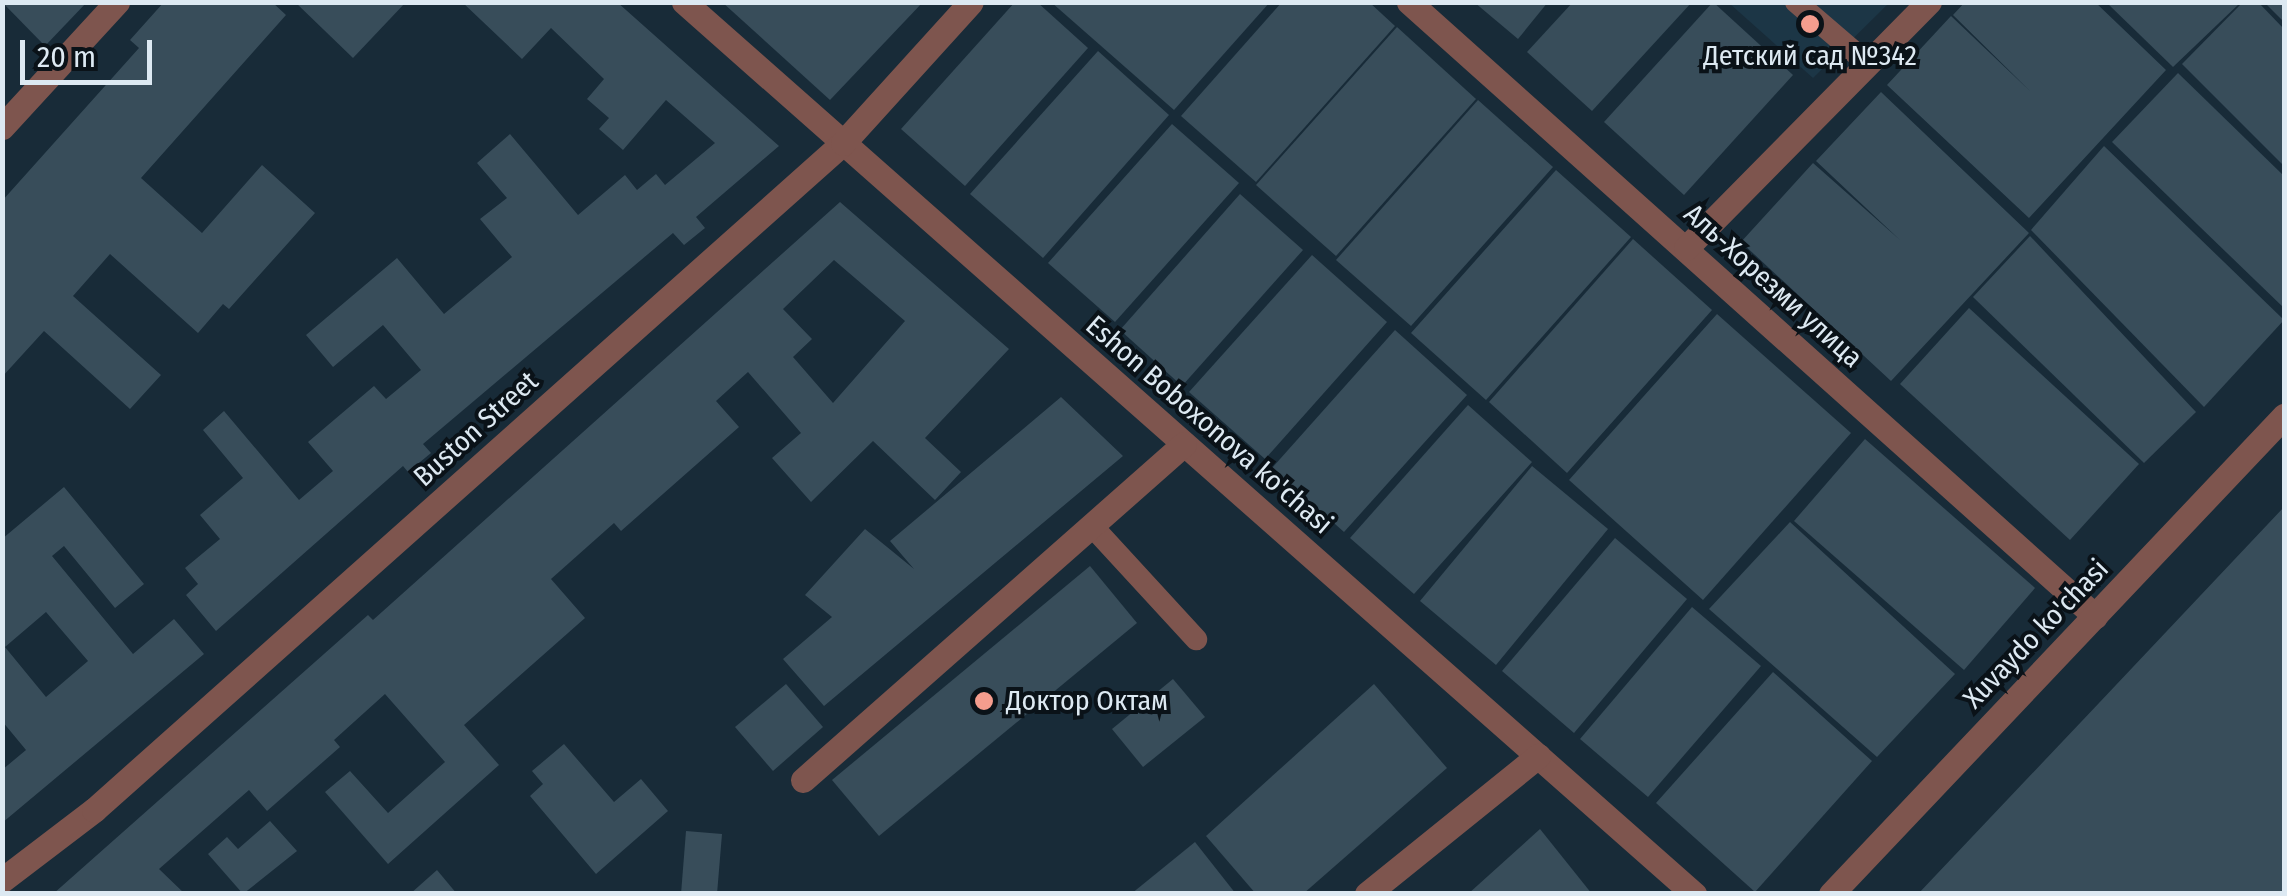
<!DOCTYPE html>
<meta charset="utf-8">
<style>
body{margin:0}
#map{position:relative;width:2287px;height:896px;overflow:hidden;background:#182b38;font-family:"Fira Sans Condensed",sans-serif}
div>[style]{position:absolute}
.built>*{inset:0;background:#1c3646}
.building>*{inset:0;background:#384d5a}
.service>*{height:22px;margin:-11px;padding:0 11px;transform-origin:11px;border-radius:11px;background:#7e554e}
.minor>*{height:25px;margin:-12.5px;padding:0 12.5px;transform-origin:12.5px;border-radius:12.5px;background:#7e554e}
.dots>*{width:28px;height:28px;translate:-50% -50%;box-sizing:border-box;border:5px solid #0a1218;border-radius:50%}
span{translate:-50% -50%;white-space:nowrap;text-align:center;line-height:1.15;-webkit-text-stroke:8px #0a1218;paint-order:stroke}
.poi-label{font-size:28px;color:#dde9f2}
.left{translate:0 -50%;text-align:left}
.street-label{font-size:28px;color:#dde9f2}
.frame{position:absolute;inset:0;border:5px solid #dde9f2;pointer-events:none}
.scale{position:absolute;left:20px;top:40px;width:132px;height:45px;box-sizing:border-box;border:5px solid #dde9f2;border-top:0;padding-left:12px;font-size:30px;line-height:35px;white-space:nowrap;color:#dde9f2;-webkit-text-stroke:8px #0a1218;paint-order:stroke}
</style>
<div id="map">
<div class="built">
<div style="clip-path:polygon(1729px 3px,1889px 3px,1813px 78px)"></div>
</div>
<div class="building">
<div style="clip-path:polygon(2px 2px,87px 2px,45px 46px)"></div>
<div style="clip-path:polygon(164px 2px,272px 2px,286px 15px,141px 178px,202px 233px,262px 165px,315px 213px,229px 309px,223px 304px,198px 333px,110px 254px,73px 296px,161px 375px,130px 409px,44px 331px,2px 377px,2px 201px,139px 48px,130px 40px)"></div>
<div style="clip-path:polygon(295px 2px,406px 2px,353px 58px)"></div>
<div style="clip-path:polygon(462px 2px,617px 2px,779px 146px,696px 217px,705px 228px,684px 245px,673px 233px,423px 444px,431px 453px,408px 472px,403px 466px,216px 631px,186px 595px,198px 584px,185px 568px,220px 539px,200px 515px,243px 478px,203px 430px,224px 411px,299px 500px,333px 471px,308px 442px,374px 386px,386px 399px,421px 370px,383px 325px,333px 367px,306px 335px,397px 258px,444px 314px,512px 257px,480px 219px,507px 198px,477px 163px,510px 134px,578px 215px,625px 175px,637px 190px,656px 174px,665px 185px,715px 143px,666px 100px,623px 150px,599px 129px,609px 118px,587px 99px,604px 79px,551px 28px,522px 59px)"></div>
<div style="clip-path:polygon(722px 2px,923px 2px,830px 100px)"></div>
<div style="clip-path:polygon(1015px 2px,1037px 2px,1088px 48px,965px 186px,901px 129px)"></div>
<div style="clip-path:polygon(1051px 2px,1270px 2px,1174px 110px)"></div>
<div style="clip-path:polygon(1282px 2px,1369px 2px,1395px 26px,1256px 182px,1181px 116px)"></div>
<div style="clip-path:polygon(1474px 2px,1548px 2px,1518px 39px)"></div>
<div style="clip-path:polygon(1573px 2px,1692px 2px,1592px 111px,1527px 52px)"></div>
<div style="clip-path:polygon(1713px 2px,1793px 75px,1684px 195px,1604px 122px)"></div>
<div style="clip-path:polygon(1965px 2px,2095px 2px,2166px 70px,2029px 218px,1887px 85px,1951px 16px,2031px 92px,1953px 15px)"></div>
<div style="clip-path:polygon(2106px 2px,2241px 2px,2173px 67px)"></div>
<div style="clip-path:polygon(2243px 2px,2258px 2px,2284px 29px,2284px 166px,2182px 64px)"></div>
<div style="clip-path:polygon(2264px 2px,2284px 2px,2284px 22px)"></div>
<div style="clip-path:polygon(1397px 27px,1476px 99px,1336px 256px,1256px 185px)"></div>
<div style="clip-path:polygon(1098px 51px,1169px 115px,1043px 258px,970px 194px)"></div>
<div style="clip-path:polygon(2178px 73px,2284px 176px,2284px 308px,2112px 142px)"></div>
<div style="clip-path:polygon(1881px 92px,2029px 233px,1891px 381px,1741px 242px,1813px 163px,1900px 240px,1816px 161px)"></div>
<div style="clip-path:polygon(1478px 100px,1553px 167px,1411px 326px,1336px 260px)"></div>
<div style="clip-path:polygon(1172px 124px,1239px 183px,1115px 322px,1048px 263px)"></div>
<div style="clip-path:polygon(2104px 146px,2284px 320px,2204px 407px,2031px 230px)"></div>
<div style="clip-path:polygon(1556px 170px,1631px 237px,1486px 400px,1411px 333px)"></div>
<div style="clip-path:polygon(1240px 194px,1303px 250px,1182px 386px,1120px 330px)"></div>
<div style="clip-path:polygon(evenodd,840px 202px,1009px 349px,925px 438px,961px 472px,935px 500px,873px 441px,811px 502px,772px 458px,801px 433px,748px 372px,716px 401px,739px 427px,621px 531px,614px 523px,551px 579px,585px 618px,464px 725px,499px 765px,388px 864px,325px 792px,350px 771px,388px 813px,445px 762px,385px 694px,334px 740px,340px 747px,267px 811px,249px 790px,159px 869px,185px 894px,53px 894px,368px 615px,373px 620px,840px 202px,834px 260px,905px 321px,833px 403px,793px 357px,812px 339px,783px 309px,834px 260px)"></div>
<div style="clip-path:polygon(2030px 236px,2196px 412px,2144px 463px,1973px 297px)"></div>
<div style="clip-path:polygon(1633px 239px,1712px 310px,1567px 473px,1489px 402px)"></div>
<div style="clip-path:polygon(1312px 255px,1387px 322px,1265px 459px,1189px 392px)"></div>
<div style="clip-path:polygon(1969px 308px,2139px 464px,2070px 540px,1900px 384px)"></div>
<div style="clip-path:polygon(1717px 314px,1851px 433px,1703px 600px,1569px 480px)"></div>
<div style="clip-path:polygon(1395px 330px,1467px 395px,1344px 532px,1272px 468px)"></div>
<div style="clip-path:polygon(1061px 397px,1123px 456px,824px 706px,783px 659px,832px 617px,805px 595px,865px 529px,914px 569px,890px 541px)"></div>
<div style="clip-path:polygon(1468px 405px,1532px 462px,1414px 594px,1350px 538px)"></div>
<div style="clip-path:polygon(1865px 439px,2035px 588px,1964px 670px,1794px 521px)"></div>
<div style="clip-path:polygon(1532px 466px,1608px 529px,1496px 665px,1420px 601px)"></div>
<div style="clip-path:polygon(evenodd,64px 487px,144px 584px,115px 608px,64px 546px,52px 556px,133px 654px,174px 619px,204px 654px,2px 823px,2px 770px,26px 750px,2px 721px,2px 539px,64px 487px,46px 612px,88px 661px,46px 697px,5px 647px,46px 612px)"></div>
<div style="clip-path:polygon(2284px 507px,2284px 894px,1918px 894px,2099px 703px)"></div>
<div style="clip-path:polygon(1790px 522px,1955px 674px,1877px 757px,1709px 609px)"></div>
<div style="clip-path:polygon(1615px 538px,1687px 599px,1574px 733px,1502px 671px)"></div>
<div style="clip-path:polygon(1090px 566px,1137px 623px,879px 836px,832px 780px)"></div>
<div style="clip-path:polygon(1692px 607px,1761px 666px,1648px 797px,1580px 739px)"></div>
<div style="clip-path:polygon(1773px 672px,1872px 761px,1755px 892px,1656px 803px)"></div>
<div style="clip-path:polygon(1173px 679px,1205px 717px,1143px 767px,1112px 729px)"></div>
<div style="clip-path:polygon(786px 684px,823px 727px,773px 771px,735px 727px)"></div>
<div style="clip-path:polygon(1374px 684px,1447px 768px,1303px 894px,1256px 894px,1206px 836px)"></div>
<div style="clip-path:polygon(564px 744px,614px 802px,641px 779px,668px 811px,596px 874px,530px 796px,543px 784px,532px 771px)"></div>
<div style="clip-path:polygon(270px 821px,297px 851px,243px 894px,208px 854px,227px 837px,238px 849px)"></div>
<div style="clip-path:polygon(1540px 829px,1592px 894px,1468px 894px)"></div>
<div style="clip-path:polygon(686px 831px,722px 834px,717px 894px,681px 894px)"></div>
<div style="clip-path:polygon(1195px 842px,1236px 894px,1131px 894px)"></div>
<div style="clip-path:polygon(437px 870px,457px 894px,410px 894px)"></div>
</div>
<div class="service">
<div style="left:1796px;top:2px;width:95px;rotate:40.7deg"></div>
<div style="left:1092px;top:526px;width:154px;rotate:47.4deg"></div>
</div>
<div class="minor">
<div style="left:684px;top:2px;width:1348px;rotate:41.45deg"></div>
<div style="left:1409px;top:2px;width:921px;rotate:41.83deg"></div>
<div style="left:2px;top:127px;width:170px;rotate:-47.4deg"></div>
<div style="left:1686px;top:248px;width:346px;rotate:-45.4deg"></div>
<div style="left:803px;top:780px;width:508px;rotate:-41.41deg"></div>
<div style="left:2px;top:880px;width:116px;rotate:-37.3deg"></div>
<div style="left:94px;top:810px;width:1003px;rotate:-41.69deg"></div>
<div style="left:843px;top:143px;width:190px;rotate:-47.8deg"></div>
<div style="left:1367px;top:894px;width:220px;rotate:-38.9deg"></div>
<div style="left:1831px;top:894px;width:659px;rotate:-46.54deg"></div>
</div>
<div class="dots">
<div style="left:1810px;top:24px;background:#f59d8e"></div>
<div style="left:984px;top:701px;background:#f59d8e"></div>
</div>
<div class="poi-label">
<span style="left:1810px;top:56px">Детский сад №342</span>
<span class="left" style="left:1006px;top:701px">Доктор Октам</span>
</div>
<div class="street-label">
<span style="left:1773px;top:286px;rotate:42deg">Аль-Хорезми улица</span>
<span style="left:1209px;top:425px;rotate:41deg">Eshon Boboxonova ko'chasi</span>
<span style="left:476px;top:429px;rotate:-42deg">Buston Street</span>
<span style="left:2036px;top:634px;rotate:-46deg">Xuvaydo ko'chasi</span>
</div>
<div class="frame"></div>
<div class="scale">20 m</div>
</div>
